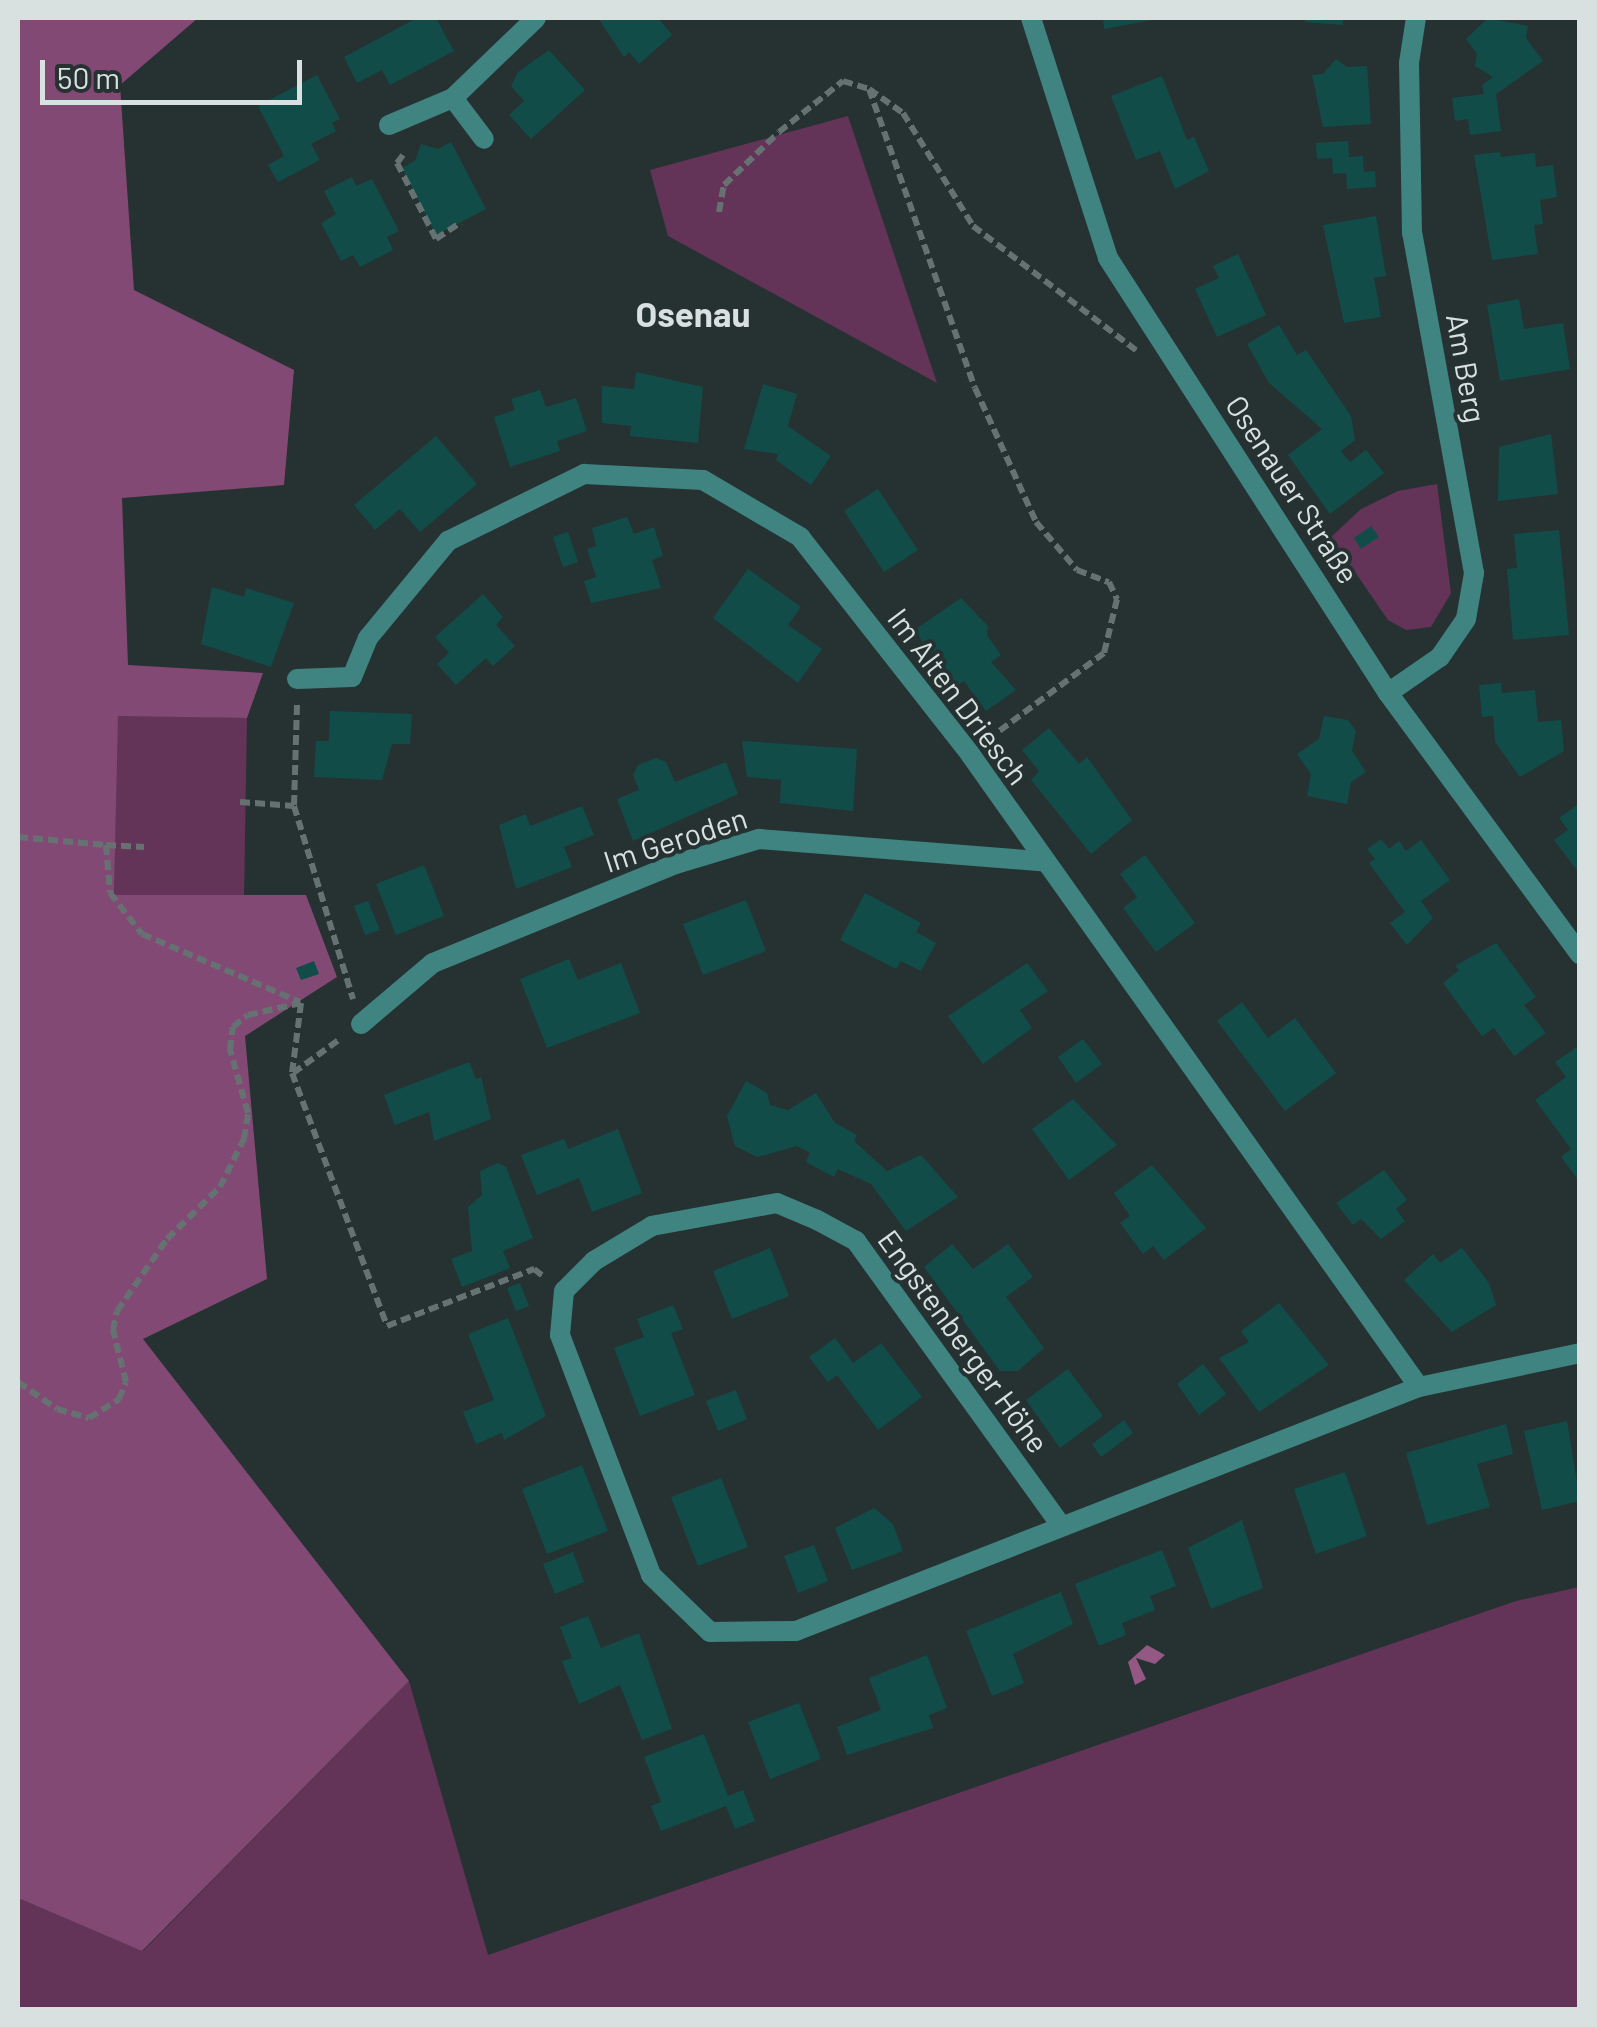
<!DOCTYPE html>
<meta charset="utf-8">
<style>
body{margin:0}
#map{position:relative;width:1597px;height:2027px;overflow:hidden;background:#253231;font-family:Barlow,sans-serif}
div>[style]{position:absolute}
.green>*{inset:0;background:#643358}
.forest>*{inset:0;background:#824974}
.water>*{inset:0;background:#935883}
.building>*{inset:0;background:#124c49}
.path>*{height:6px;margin-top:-3px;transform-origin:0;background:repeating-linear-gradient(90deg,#667271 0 10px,transparent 0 15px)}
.street>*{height:20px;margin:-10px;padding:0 10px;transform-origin:10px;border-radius:10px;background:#3f8480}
span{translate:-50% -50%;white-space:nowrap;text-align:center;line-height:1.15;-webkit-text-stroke:8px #253231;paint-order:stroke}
.street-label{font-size:30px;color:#d9e1e0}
.quarter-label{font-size:35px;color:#d9e1e0;font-weight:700}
.frame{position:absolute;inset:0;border:20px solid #d9e1e0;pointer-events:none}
.scale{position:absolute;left:40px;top:60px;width:262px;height:45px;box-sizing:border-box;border:5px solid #d9e1e0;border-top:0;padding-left:12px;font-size:30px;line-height:35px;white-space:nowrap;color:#d9e1e0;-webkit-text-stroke:8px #253231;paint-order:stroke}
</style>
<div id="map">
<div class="green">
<div style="clip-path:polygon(848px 116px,937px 383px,668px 236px,650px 170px)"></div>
<div style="clip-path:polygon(1437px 484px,1451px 593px,1431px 627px,1406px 630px,1388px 620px,1331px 537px,1361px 509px,1398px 491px)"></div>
<div style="clip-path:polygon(117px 715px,247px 718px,244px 899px,114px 896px)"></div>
<div style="clip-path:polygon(1579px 1587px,1579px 2009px,18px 2009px,18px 1898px,143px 1951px,409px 1681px,488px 1955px,1516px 1601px)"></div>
</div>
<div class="forest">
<div style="clip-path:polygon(18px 18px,198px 18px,120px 85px,134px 290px,294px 370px,284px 485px,122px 498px,128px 665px,263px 673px,247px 718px,118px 716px,114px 895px,306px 895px,337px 977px,245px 1036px,267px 1279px,143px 1339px,409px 1681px,142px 1951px,18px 1898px)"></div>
</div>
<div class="water">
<div style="clip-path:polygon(1147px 1645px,1165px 1655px,1155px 1664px,1136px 1658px,1146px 1679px,1135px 1685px,1128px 1662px)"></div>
</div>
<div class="building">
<div style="clip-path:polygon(417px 18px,436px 18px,454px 51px,390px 85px,382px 70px,357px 83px,344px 57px)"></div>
<div style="clip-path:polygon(598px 18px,658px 18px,672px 35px,639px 64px,629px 52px,624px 57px)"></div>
<div style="clip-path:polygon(1103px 18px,1157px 18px,1158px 19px,1104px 29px)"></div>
<div style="clip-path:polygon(1305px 18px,1343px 18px,1343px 25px,1305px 22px)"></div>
<div style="clip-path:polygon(1488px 18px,1528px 26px,1526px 38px,1543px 61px,1496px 94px,1501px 131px,1470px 135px,1468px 119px,1455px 121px,1452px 98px,1484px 94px,1482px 85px,1493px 77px,1475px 66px,1477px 54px,1466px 39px)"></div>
<div style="clip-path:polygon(549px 50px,585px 90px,531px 139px,509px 115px,524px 101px,511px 86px,518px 72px)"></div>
<div style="clip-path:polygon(1336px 59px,1347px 67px,1367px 66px,1371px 124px,1323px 127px,1312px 75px,1323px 74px)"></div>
<div style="clip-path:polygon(317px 75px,340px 119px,332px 123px,336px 131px,311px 144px,320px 160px,278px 182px,268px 165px,284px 156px,258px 106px)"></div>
<div style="clip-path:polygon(1162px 76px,1187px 140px,1194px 137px,1209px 171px,1175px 189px,1160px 151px,1136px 160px,1111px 96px)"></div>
<div style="clip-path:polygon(1348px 141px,1349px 157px,1363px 156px,1364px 172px,1375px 171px,1376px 187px,1347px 189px,1346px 173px,1333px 174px,1332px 158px,1317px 159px,1316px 143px)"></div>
<div style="clip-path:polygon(451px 142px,486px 209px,436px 235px,402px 168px,415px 161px,421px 144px,438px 149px)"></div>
<div style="clip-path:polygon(1500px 152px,1501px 157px,1535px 153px,1536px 167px,1553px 165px,1557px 197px,1540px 200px,1543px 224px,1534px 225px,1538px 254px,1492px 260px,1474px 155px)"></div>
<div style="clip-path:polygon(352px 177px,356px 186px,372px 179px,399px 231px,387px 237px,393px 250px,360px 267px,353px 255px,341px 261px,321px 223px,336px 214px,324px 191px)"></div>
<div style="clip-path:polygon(1376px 216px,1386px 276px,1374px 278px,1381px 317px,1344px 323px,1323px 225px)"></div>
<div style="clip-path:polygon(1238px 254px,1266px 315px,1217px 337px,1195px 289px,1219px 278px,1213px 266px)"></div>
<div style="clip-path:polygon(1519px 299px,1524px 329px,1563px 323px,1570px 369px,1500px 381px,1487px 305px)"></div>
<div style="clip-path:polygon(1279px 325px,1297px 355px,1306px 350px,1351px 416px,1355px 440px,1341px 451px,1350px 462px,1366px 450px,1384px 473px,1330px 514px,1288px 455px,1322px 429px,1269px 383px,1247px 344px)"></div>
<div style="clip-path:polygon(636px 372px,703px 387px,698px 443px,630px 436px,631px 426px,602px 423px,602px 386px,634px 389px)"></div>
<div style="clip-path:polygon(763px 384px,797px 394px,788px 426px,831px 456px,811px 485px,776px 460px,778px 454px,744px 449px)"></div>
<div style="clip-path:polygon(540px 390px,546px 407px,576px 398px,587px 431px,557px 441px,560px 451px,510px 467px,494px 417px,515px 410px,511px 399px)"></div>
<div style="clip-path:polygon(1551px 434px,1558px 494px,1498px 501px,1499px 447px)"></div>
<div style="clip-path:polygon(436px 436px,477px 484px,420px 532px,400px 509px,375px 530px,354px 505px)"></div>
<div style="clip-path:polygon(878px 489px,918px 550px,884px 572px,844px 511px)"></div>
<div style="clip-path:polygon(627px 517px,634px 534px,654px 527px,663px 556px,652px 560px,661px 588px,591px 603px,584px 581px,596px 577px,587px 549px,596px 546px,592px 528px)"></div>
<div style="clip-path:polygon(1371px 526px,1379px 537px,1361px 549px,1354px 538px)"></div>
<div style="clip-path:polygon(1559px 530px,1569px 635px,1513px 640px,1507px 569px,1517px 568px,1514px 534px)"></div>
<div style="clip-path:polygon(568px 532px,578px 562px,563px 567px,553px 537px)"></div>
<div style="clip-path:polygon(748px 569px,801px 607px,788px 625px,822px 649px,798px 683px,713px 618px)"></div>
<div style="clip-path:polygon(212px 587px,244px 597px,246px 588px,294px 603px,271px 667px,201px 644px)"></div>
<div style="clip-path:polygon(483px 594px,503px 617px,496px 625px,515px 646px,493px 666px,486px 658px,456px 685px,437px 664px,449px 653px,435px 637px)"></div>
<div style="clip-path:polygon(961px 598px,988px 626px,987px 635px,1001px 655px,991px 662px,1016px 690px,986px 711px,964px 681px,956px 686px,928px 655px,916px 629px)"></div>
<div style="clip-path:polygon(1501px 683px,1502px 693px,1535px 690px,1538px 722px,1561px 720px,1564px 751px,1520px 777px,1495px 742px,1493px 716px,1482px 717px,1479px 685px)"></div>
<div style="clip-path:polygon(330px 711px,412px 714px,410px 744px,392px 744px,382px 780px,314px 777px,316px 741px,329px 741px)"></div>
<div style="clip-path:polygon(1324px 716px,1348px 720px,1356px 731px,1352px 751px,1366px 772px,1351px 782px,1347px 804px,1307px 796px,1311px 774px,1297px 754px,1319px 739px)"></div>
<div style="clip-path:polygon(1049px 728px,1079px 764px,1087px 757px,1132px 820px,1091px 854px,1031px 780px,1039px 771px,1022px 750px)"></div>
<div style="clip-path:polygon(742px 741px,857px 749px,853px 811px,780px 803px,781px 780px,747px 777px)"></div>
<div style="clip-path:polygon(656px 758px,666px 762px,675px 782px,726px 762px,738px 794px,633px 841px,617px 799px,639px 790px,633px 775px,638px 765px)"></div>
<div style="clip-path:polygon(1580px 803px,1580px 874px,1554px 840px,1568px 830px,1559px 818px)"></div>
<div style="clip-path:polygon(582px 806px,594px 835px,564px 847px,572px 867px,516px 889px,499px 825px,526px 814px,530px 826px)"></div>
<div style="clip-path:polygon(1381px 839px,1389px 849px,1399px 841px,1406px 851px,1421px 840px,1450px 880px,1421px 901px,1433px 918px,1407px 945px,1390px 923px,1405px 912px,1369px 863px,1375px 859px,1367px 849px)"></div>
<div style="clip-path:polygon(1145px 855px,1195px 923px,1156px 952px,1123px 908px,1137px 897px,1120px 874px)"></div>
<div style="clip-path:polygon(424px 865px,444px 916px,396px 935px,376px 884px)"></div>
<div style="clip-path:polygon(865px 893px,921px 923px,916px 932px,936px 943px,921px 971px,901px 961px,896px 969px,840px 940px)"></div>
<div style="clip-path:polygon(746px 900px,766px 951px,703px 975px,683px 924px)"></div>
<div style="clip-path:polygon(368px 901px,380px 930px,365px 935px,354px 906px)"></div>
<div style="clip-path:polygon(1496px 943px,1536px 997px,1524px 1005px,1546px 1033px,1514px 1056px,1494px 1028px,1482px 1036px,1443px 983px,1459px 970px,1455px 966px)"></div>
<div style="clip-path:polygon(569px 959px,578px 980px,621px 963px,640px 1013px,547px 1048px,520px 979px)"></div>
<div style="clip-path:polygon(314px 961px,319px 974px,301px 980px,296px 968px)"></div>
<div style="clip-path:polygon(1027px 963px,1048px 991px,1020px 1010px,1032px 1028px,983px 1064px,948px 1016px)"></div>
<div style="clip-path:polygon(1242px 1002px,1268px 1038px,1295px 1018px,1336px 1073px,1285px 1111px,1217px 1021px)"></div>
<div style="clip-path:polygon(1083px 1039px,1102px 1064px,1076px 1083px,1058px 1057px)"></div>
<div style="clip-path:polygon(1580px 1045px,1580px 1182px,1561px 1157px,1571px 1149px,1535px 1100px,1566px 1077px,1555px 1062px)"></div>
<div style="clip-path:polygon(469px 1062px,476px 1079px,481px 1077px,491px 1119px,434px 1141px,429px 1112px,395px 1125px,384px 1095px)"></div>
<div style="clip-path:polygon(746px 1081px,767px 1093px,770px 1105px,788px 1110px,816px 1093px,835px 1123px,857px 1135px,854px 1141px,887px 1171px,921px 1155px,958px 1197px,906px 1231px,871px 1184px,838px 1169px,834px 1177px,806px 1162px,810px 1153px,797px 1146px,757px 1157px,735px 1146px,727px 1116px)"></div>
<div style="clip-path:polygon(1073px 1099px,1117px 1145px,1069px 1180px,1032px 1129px)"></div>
<div style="clip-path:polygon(618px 1129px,642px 1193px,592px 1212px,579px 1178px,537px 1195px,521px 1155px,564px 1139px,568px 1149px)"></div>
<div style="clip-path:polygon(498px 1163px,506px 1167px,533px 1238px,503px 1251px,510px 1268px,462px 1287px,451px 1259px,472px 1251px,468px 1207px,482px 1195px,480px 1171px)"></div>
<div style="clip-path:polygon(1152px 1165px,1206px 1228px,1164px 1260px,1153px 1246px,1143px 1254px,1120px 1223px,1130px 1216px,1114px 1193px)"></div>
<div style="clip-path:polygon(1384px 1170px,1407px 1200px,1396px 1209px,1405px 1221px,1381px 1239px,1361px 1219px,1353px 1225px,1336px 1203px)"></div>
<div style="clip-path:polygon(952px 1244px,973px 1269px,1008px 1244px,1033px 1277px,1006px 1297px,1044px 1348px,1018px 1371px,1000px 1371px,924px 1267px)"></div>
<div style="clip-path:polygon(770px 1248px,789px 1296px,732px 1319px,713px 1271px)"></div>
<div style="clip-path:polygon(1462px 1248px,1489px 1283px,1496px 1305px,1452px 1332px,1404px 1280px,1433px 1254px,1440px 1263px)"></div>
<div style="clip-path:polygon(520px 1283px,529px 1306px,516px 1311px,507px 1288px)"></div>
<div style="clip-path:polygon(1279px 1303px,1329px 1365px,1259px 1412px,1219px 1358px,1249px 1342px,1241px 1331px)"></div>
<div style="clip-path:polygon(673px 1305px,683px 1329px,671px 1333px,695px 1395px,640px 1416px,614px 1348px,644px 1337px,637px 1319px)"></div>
<div style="clip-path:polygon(508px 1318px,546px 1416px,504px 1440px,502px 1433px,476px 1444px,463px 1412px,494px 1400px,468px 1334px)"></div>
<div style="clip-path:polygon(835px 1338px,853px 1363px,881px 1343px,922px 1397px,878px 1430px,837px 1375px,828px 1382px,809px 1357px)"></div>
<div style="clip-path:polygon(1203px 1364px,1226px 1394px,1199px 1415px,1177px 1384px)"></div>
<div style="clip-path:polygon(1068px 1369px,1103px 1416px,1060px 1448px,1026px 1400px)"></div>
<div style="clip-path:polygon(736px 1390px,747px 1419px,718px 1431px,706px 1401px)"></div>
<div style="clip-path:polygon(1124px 1420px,1133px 1433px,1101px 1457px,1092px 1444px)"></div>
<div style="clip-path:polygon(1567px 1421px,1580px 1501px,1542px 1510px,1524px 1431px)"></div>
<div style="clip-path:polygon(1506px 1424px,1513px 1454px,1477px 1464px,1490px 1507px,1427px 1525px,1406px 1453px)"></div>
<div style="clip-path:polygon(582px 1465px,608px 1531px,547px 1554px,522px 1489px)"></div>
<div style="clip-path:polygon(1345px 1472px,1367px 1536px,1316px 1554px,1294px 1489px)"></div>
<div style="clip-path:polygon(721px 1478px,748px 1547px,698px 1566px,671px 1497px)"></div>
<div style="clip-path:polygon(874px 1508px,893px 1524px,903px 1551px,852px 1570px,835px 1528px)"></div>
<div style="clip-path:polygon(1242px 1520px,1263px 1588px,1211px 1609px,1188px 1548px)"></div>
<div style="clip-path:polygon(814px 1545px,828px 1581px,798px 1593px,784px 1556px)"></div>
<div style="clip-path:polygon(1162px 1550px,1176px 1586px,1150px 1596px,1155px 1610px,1122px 1623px,1126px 1635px,1099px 1646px,1075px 1584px)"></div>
<div style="clip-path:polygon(573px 1552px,584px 1582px,555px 1594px,543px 1564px)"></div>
<div style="clip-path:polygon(1061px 1592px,1073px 1624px,1013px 1654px,1024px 1683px,992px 1696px,966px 1631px)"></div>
<div style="clip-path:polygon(588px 1616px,601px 1648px,639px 1633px,672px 1729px,642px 1740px,620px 1685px,579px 1704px,562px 1661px,572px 1658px,560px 1627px)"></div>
<div style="clip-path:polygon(927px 1655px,947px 1708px,929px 1715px,933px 1728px,847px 1755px,837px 1727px,881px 1710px,869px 1678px)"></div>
<div style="clip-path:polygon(799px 1703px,821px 1759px,770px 1779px,748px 1722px)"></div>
<div style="clip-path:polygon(704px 1734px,728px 1796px,743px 1790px,755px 1821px,735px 1829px,726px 1806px,661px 1831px,651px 1806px,661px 1802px,644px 1757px)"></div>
</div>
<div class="path">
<div style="left:869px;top:89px;width:317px;rotate:70.5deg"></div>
<div style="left:975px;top:388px;width:147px;rotate:65.5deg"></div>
<div style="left:1036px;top:522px;width:63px;rotate:49.5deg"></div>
<div style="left:1077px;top:570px;width:34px;rotate:21deg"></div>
<div style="left:1109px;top:582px;width:19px;rotate:65deg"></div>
<div style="left:1117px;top:599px;width:56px;rotate:103.5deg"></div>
<div style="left:1104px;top:653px;width:142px;rotate:143.3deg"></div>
<div style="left:403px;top:155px;width:10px;rotate:127deg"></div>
<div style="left:397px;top:163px;width:85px;rotate:62.8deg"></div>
<div style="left:436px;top:239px;width:30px;rotate:-34deg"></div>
<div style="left:719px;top:212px;width:27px;rotate:-80deg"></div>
<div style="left:724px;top:185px;width:76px;rotate:-43.9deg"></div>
<div style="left:779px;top:132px;width:82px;rotate:-38.6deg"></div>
<div style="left:843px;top:81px;width:27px;rotate:17deg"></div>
<div style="left:869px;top:89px;width:42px;rotate:35.2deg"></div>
<div style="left:903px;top:113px;width:133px;rotate:58.2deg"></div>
<div style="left:973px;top:226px;width:206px;rotate:37.3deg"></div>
<div style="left:297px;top:705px;width:101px;rotate:91.7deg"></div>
<div style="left:294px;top:806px;width:202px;rotate:73deg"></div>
<div style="left:240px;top:802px;width:54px;rotate:4.2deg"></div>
<div style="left:18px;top:837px;width:88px;rotate:5.2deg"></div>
<div style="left:106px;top:845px;width:48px;rotate:85.2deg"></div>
<div style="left:110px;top:893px;width:52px;rotate:52deg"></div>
<div style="left:142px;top:934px;width:172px;rotate:23.3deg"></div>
<div style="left:106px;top:845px;width:38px;rotate:3deg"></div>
<div style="left:301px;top:1003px;width:71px;rotate:97.3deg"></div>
<div style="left:292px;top:1073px;width:270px;rotate:69.4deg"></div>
<div style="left:387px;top:1326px;width:158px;rotate:-21.2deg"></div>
<div style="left:534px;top:1269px;width:11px;rotate:38deg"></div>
<div style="left:293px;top:1073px;width:58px;rotate:-35.9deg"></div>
<div style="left:18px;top:1382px;width:47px;rotate:34.7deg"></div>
<div style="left:57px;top:1409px;width:33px;rotate:16deg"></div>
<div style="left:89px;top:1418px;width:36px;rotate:-32deg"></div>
<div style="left:119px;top:1399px;width:18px;rotate:-68deg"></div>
<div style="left:126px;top:1382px;width:54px;rotate:-104deg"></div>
<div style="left:113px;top:1330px;width:19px;rotate:-78deg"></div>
<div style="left:117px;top:1311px;width:88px;rotate:-55.2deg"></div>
<div style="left:167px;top:1239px;width:74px;rotate:-44.5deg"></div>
<div style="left:220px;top:1187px;width:54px;rotate:-63.4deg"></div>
<div style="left:244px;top:1139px;width:26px;rotate:-81deg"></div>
<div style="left:248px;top:1113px;width:66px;rotate:-105.9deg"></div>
<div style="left:230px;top:1050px;width:23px;rotate:-83deg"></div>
<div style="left:233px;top:1027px;width:19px;rotate:-39deg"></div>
<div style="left:248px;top:1015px;width:54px;rotate:-12.8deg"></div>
</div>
<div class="street">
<div style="left:1031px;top:18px;width:252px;rotate:72.2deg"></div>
<div style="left:1108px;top:258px;width:517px;rotate:57.23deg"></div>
<div style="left:1388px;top:693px;width:324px;rotate:53.7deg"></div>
<div style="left:453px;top:98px;width:51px;rotate:52.9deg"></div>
<div style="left:389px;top:125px;width:69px;rotate:-22.9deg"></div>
<div style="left:453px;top:98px;width:115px;rotate:-43.9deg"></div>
<div style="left:297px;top:679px;width:55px;rotate:-2.1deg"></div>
<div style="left:352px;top:677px;width:42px;rotate:-67.7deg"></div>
<div style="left:368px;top:638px;width:126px;rotate:-50.5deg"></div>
<div style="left:448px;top:541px;width:152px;rotate:-26.2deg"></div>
<div style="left:584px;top:474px;width:119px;rotate:2.9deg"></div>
<div style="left:703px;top:480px;width:113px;rotate:30.4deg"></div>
<div style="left:800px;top:537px;width:276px;rotate:51.9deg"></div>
<div style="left:970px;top:754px;width:776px;rotate:54.65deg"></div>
<div style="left:1388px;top:693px;width:63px;rotate:-34.7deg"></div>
<div style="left:1440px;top:657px;width:46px;rotate:-55.6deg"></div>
<div style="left:1466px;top:619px;width:47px;rotate:-80.1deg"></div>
<div style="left:1474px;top:573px;width:346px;rotate:-100.3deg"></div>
<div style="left:1412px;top:233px;width:170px;rotate:-91deg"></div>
<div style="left:1409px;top:63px;width:46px;rotate:-81.2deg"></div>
<div style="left:361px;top:1024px;width:94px;rotate:-40.3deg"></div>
<div style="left:433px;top:963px;width:262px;rotate:-22.2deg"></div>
<div style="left:676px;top:864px;width:87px;rotate:-16.8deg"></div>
<div style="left:759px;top:839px;width:283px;rotate:4.5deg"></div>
<div style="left:1060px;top:1524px;width:349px;rotate:-125.8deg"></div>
<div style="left:856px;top:1241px;width:44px;rotate:-151.7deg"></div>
<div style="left:817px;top:1220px;width:43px;rotate:-157deg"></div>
<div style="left:777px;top:1203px;width:127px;rotate:169.6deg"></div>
<div style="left:652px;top:1226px;width:68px;rotate:148.9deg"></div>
<div style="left:594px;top:1261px;width:42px;rotate:135deg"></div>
<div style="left:564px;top:1291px;width:44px;rotate:95.2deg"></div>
<div style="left:560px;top:1335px;width:257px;rotate:69.2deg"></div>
<div style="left:651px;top:1575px;width:82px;rotate:44deg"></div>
<div style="left:710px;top:1632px;width:86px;rotate:-0.7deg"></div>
<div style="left:796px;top:1631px;width:669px;rotate:-21.39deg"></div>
<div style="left:1419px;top:1387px;width:165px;rotate:-11.9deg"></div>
</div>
<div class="street-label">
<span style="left:1467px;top:368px;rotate:80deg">Am Berg</span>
<span style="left:1293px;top:489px;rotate:57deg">Osenauer Straße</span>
<span style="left:959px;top:696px;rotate:53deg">Im Alten Driesch</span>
<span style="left:675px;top:839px;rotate:-18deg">Im Geroden</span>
<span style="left:964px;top:1341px;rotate:54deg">Engstenberger Höhe</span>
</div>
<div class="quarter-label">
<span style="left:693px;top:313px">Osenau</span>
</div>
<div class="frame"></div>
<div class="scale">50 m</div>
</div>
